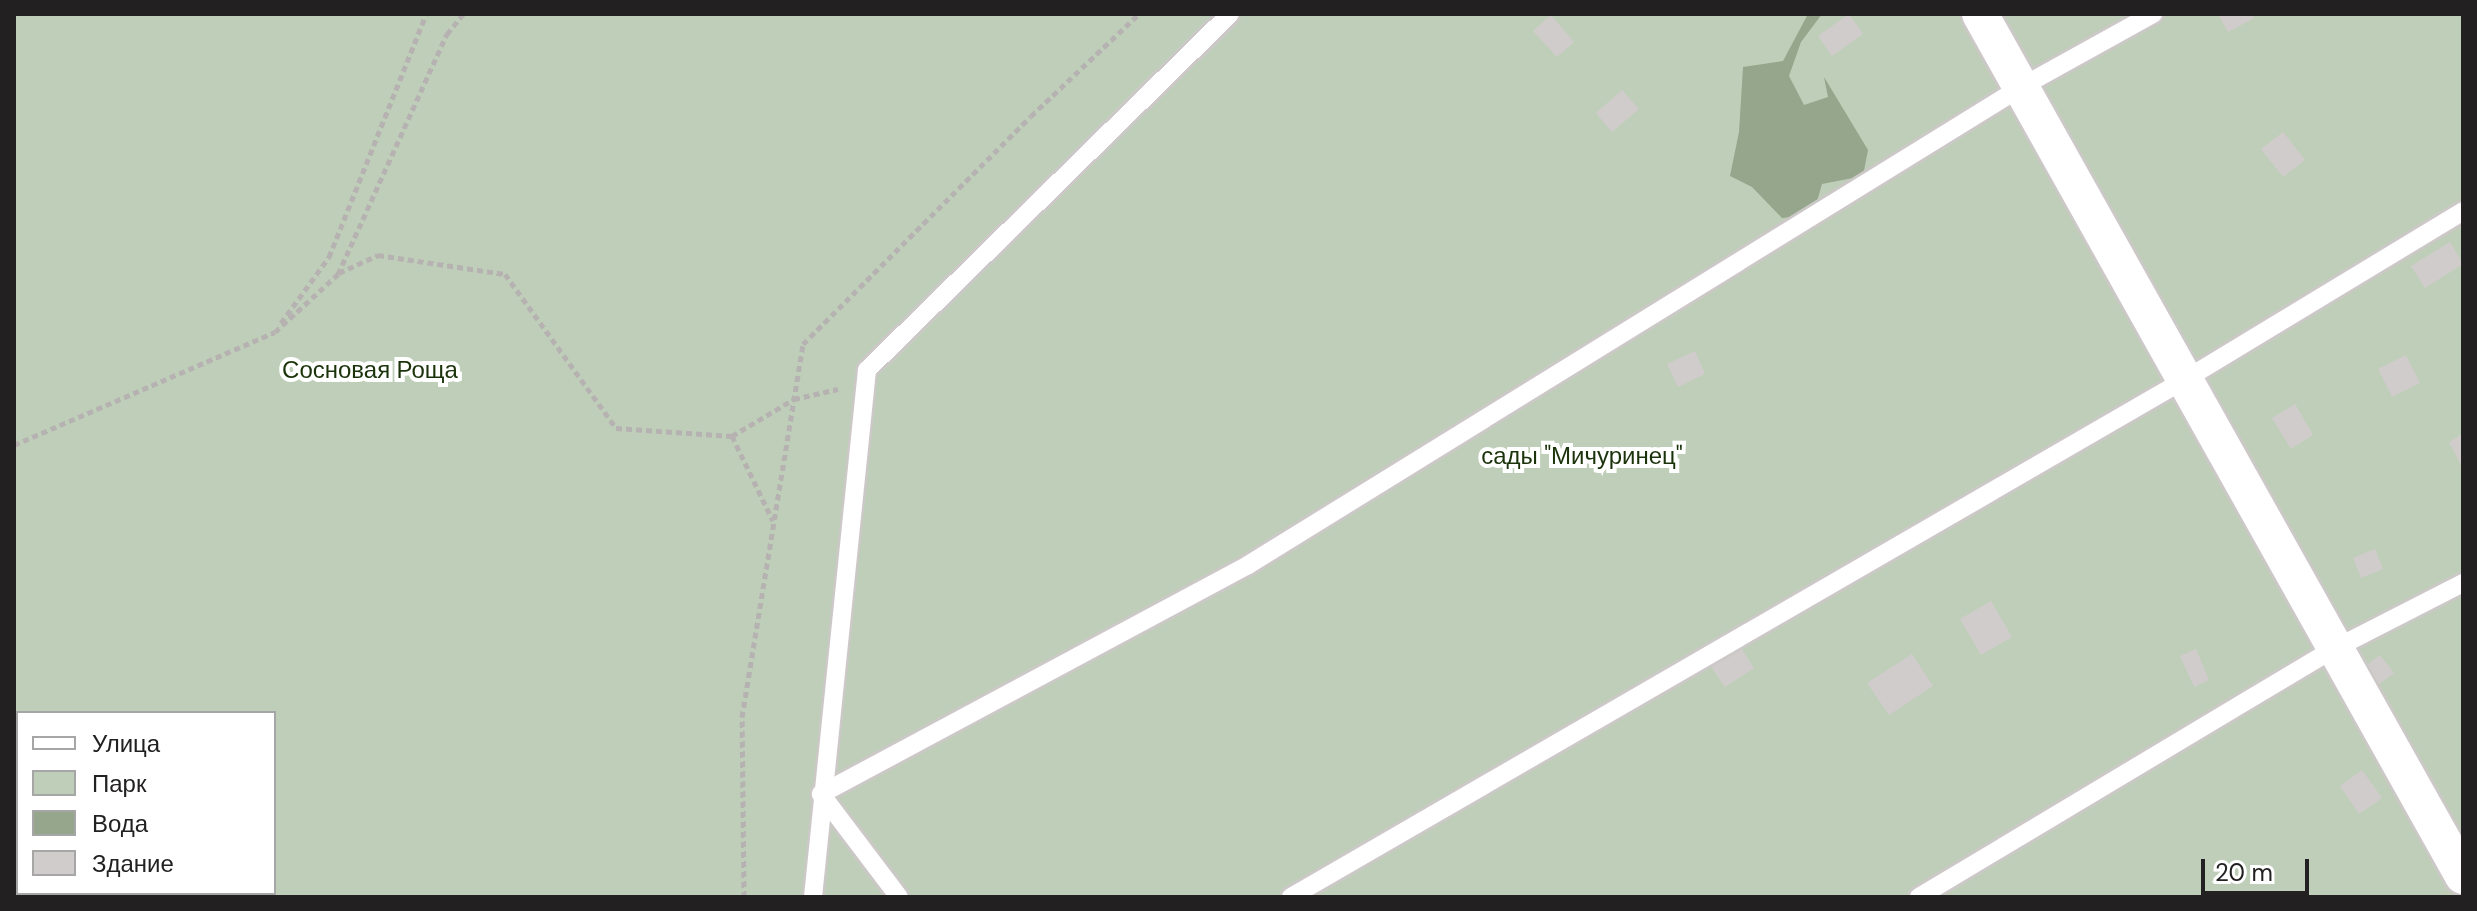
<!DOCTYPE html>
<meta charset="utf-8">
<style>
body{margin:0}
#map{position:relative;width:2477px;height:911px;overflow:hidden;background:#fef8f8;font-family:"DM Sans",sans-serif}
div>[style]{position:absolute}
.green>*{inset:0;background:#bfceb8}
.water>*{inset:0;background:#95a68c}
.building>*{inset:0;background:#d1cccc}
.path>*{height:5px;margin-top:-2.5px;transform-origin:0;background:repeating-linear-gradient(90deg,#b6b2b2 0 6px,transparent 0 10px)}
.roads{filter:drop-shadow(2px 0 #cdc8c8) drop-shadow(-2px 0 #cdc8c8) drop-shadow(0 2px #cdc8c8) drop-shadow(0 -2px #cdc8c8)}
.lane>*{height:18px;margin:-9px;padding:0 9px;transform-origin:9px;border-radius:9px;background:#fff}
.street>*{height:36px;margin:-18px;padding:0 18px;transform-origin:18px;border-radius:18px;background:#fff}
span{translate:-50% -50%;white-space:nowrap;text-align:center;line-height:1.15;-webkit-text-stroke:8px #fff;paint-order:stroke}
.park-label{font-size:24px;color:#1b330b}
.frame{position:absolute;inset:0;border:16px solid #222020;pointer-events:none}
.legend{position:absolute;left:16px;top:711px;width:260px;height:184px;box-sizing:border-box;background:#fff;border:2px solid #a7a6a6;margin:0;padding:10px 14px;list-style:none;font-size:24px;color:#222020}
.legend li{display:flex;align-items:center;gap:16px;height:40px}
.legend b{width:40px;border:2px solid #a7a6a6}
.scale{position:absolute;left:2201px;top:859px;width:108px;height:36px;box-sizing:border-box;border:4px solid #222020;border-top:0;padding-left:10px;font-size:24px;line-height:28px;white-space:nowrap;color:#222020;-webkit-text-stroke:6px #fff;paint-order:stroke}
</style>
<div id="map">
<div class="green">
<div style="clip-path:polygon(evenodd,14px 14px,2463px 14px,2463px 897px,14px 897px,14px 14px,18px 713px,274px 713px,274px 893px,18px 893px,18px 713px)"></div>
</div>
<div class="water">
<div style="clip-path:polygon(1808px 14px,1822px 14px,1801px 42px,1789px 76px,1804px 105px,1828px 97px,1824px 77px,1868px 150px,1863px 176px,1822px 184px,1813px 215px,1782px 218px,1752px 187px,1730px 176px,1739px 132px,1743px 67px,1783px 61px)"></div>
</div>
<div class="building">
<div style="clip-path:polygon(1849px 14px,1863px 34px,1832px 56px,1818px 36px)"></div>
<div style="clip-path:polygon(2218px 14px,2252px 14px,2254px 18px,2228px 32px)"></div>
<div style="clip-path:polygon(1551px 15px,1574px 42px,1557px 57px,1533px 31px)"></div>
<div style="clip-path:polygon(1622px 90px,1639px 109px,1612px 132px,1596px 113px)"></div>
<div style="clip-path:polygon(2283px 132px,2305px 160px,2283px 177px,2261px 149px)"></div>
<div style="clip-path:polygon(2450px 242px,2463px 264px,2425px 288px,2411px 266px)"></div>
<div style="clip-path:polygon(1695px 351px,1705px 374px,1678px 387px,1667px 364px)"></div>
<div style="clip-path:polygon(2406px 355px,2420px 383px,2392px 397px,2378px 369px)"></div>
<div style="clip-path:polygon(2295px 404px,2313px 435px,2291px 449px,2272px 418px)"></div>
<div style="clip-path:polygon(2463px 434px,2463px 469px,2449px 442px)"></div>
<div style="clip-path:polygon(2375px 549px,2383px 569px,2361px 578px,2353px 558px)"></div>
<div style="clip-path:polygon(1991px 601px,2012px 637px,1981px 655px,1960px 619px)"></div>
<div style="clip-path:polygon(1737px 642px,1754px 668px,1725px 687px,1708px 662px)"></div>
<div style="clip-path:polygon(2196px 649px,2209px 680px,2194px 687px,2180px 656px)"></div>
<div style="clip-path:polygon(1912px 654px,1933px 686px,1889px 715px,1867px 683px)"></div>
<div style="clip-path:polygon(2380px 655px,2394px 673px,2375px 687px,2362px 669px)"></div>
<div style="clip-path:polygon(2362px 770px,2382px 798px,2359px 814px,2340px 786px)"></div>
</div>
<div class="path">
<div style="left:339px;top:273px;width:43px;rotate:-24.8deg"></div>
<div style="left:378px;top:255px;width:128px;rotate:8.5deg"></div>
<div style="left:505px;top:274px;width:190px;rotate:54.2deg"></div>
<div style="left:616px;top:428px;width:116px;rotate:3.9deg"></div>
<div style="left:732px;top:436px;width:72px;rotate:-30.8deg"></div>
<div style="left:794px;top:399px;width:45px;rotate:-12.8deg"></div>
<div style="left:281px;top:323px;width:82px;rotate:-54deg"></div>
<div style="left:329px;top:257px;width:262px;rotate:-68.2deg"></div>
<div style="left:732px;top:436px;width:94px;rotate:64.2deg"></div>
<div style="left:14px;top:445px;width:284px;rotate:-23.4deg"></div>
<div style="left:275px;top:332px;width:86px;rotate:-42.6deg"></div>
<div style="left:338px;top:274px;width:264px;rotate:-65.6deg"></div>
<div style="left:447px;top:34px;width:26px;rotate:-51deg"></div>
<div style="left:744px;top:897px;width:180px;rotate:-90.6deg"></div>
<div style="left:742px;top:717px;width:378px;rotate:-80.7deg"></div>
<div style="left:803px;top:344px;width:322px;rotate:-45deg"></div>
<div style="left:1031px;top:116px;width:149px;rotate:-43.4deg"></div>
</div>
<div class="roads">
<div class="lane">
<div style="left:821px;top:794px;width:485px;rotate:-28.2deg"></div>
<div style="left:1248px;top:565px;width:911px;rotate:-31.72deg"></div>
<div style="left:2023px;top:86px;width:149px;rotate:-29deg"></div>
<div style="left:821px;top:794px;width:129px;rotate:52.9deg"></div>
<div style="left:813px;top:897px;width:530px;rotate:-84.15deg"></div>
<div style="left:867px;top:370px;width:508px;rotate:-44.44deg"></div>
<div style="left:1291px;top:897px;width:1034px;rotate:-30.06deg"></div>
<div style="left:2186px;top:379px;width:324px;rotate:-31.2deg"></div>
<div style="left:1919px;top:897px;width:483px;rotate:-30.9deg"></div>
<div style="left:2334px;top:649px;width:145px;rotate:-27.1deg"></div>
</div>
<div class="street">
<div style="left:1980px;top:14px;width:988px;rotate:60.74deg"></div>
</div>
</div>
<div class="park-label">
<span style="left:370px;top:370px">Сосновая Роща</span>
<span style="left:1582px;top:456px">сады "Мичуринец"</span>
</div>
<div class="frame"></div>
<ul class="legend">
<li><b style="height:10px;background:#fff"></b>Улица</li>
<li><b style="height:22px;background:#bfceb8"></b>Парк</li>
<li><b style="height:22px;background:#95a68c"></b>Вода</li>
<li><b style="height:22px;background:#d1cccc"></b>Здание</li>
</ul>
<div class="scale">20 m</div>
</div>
